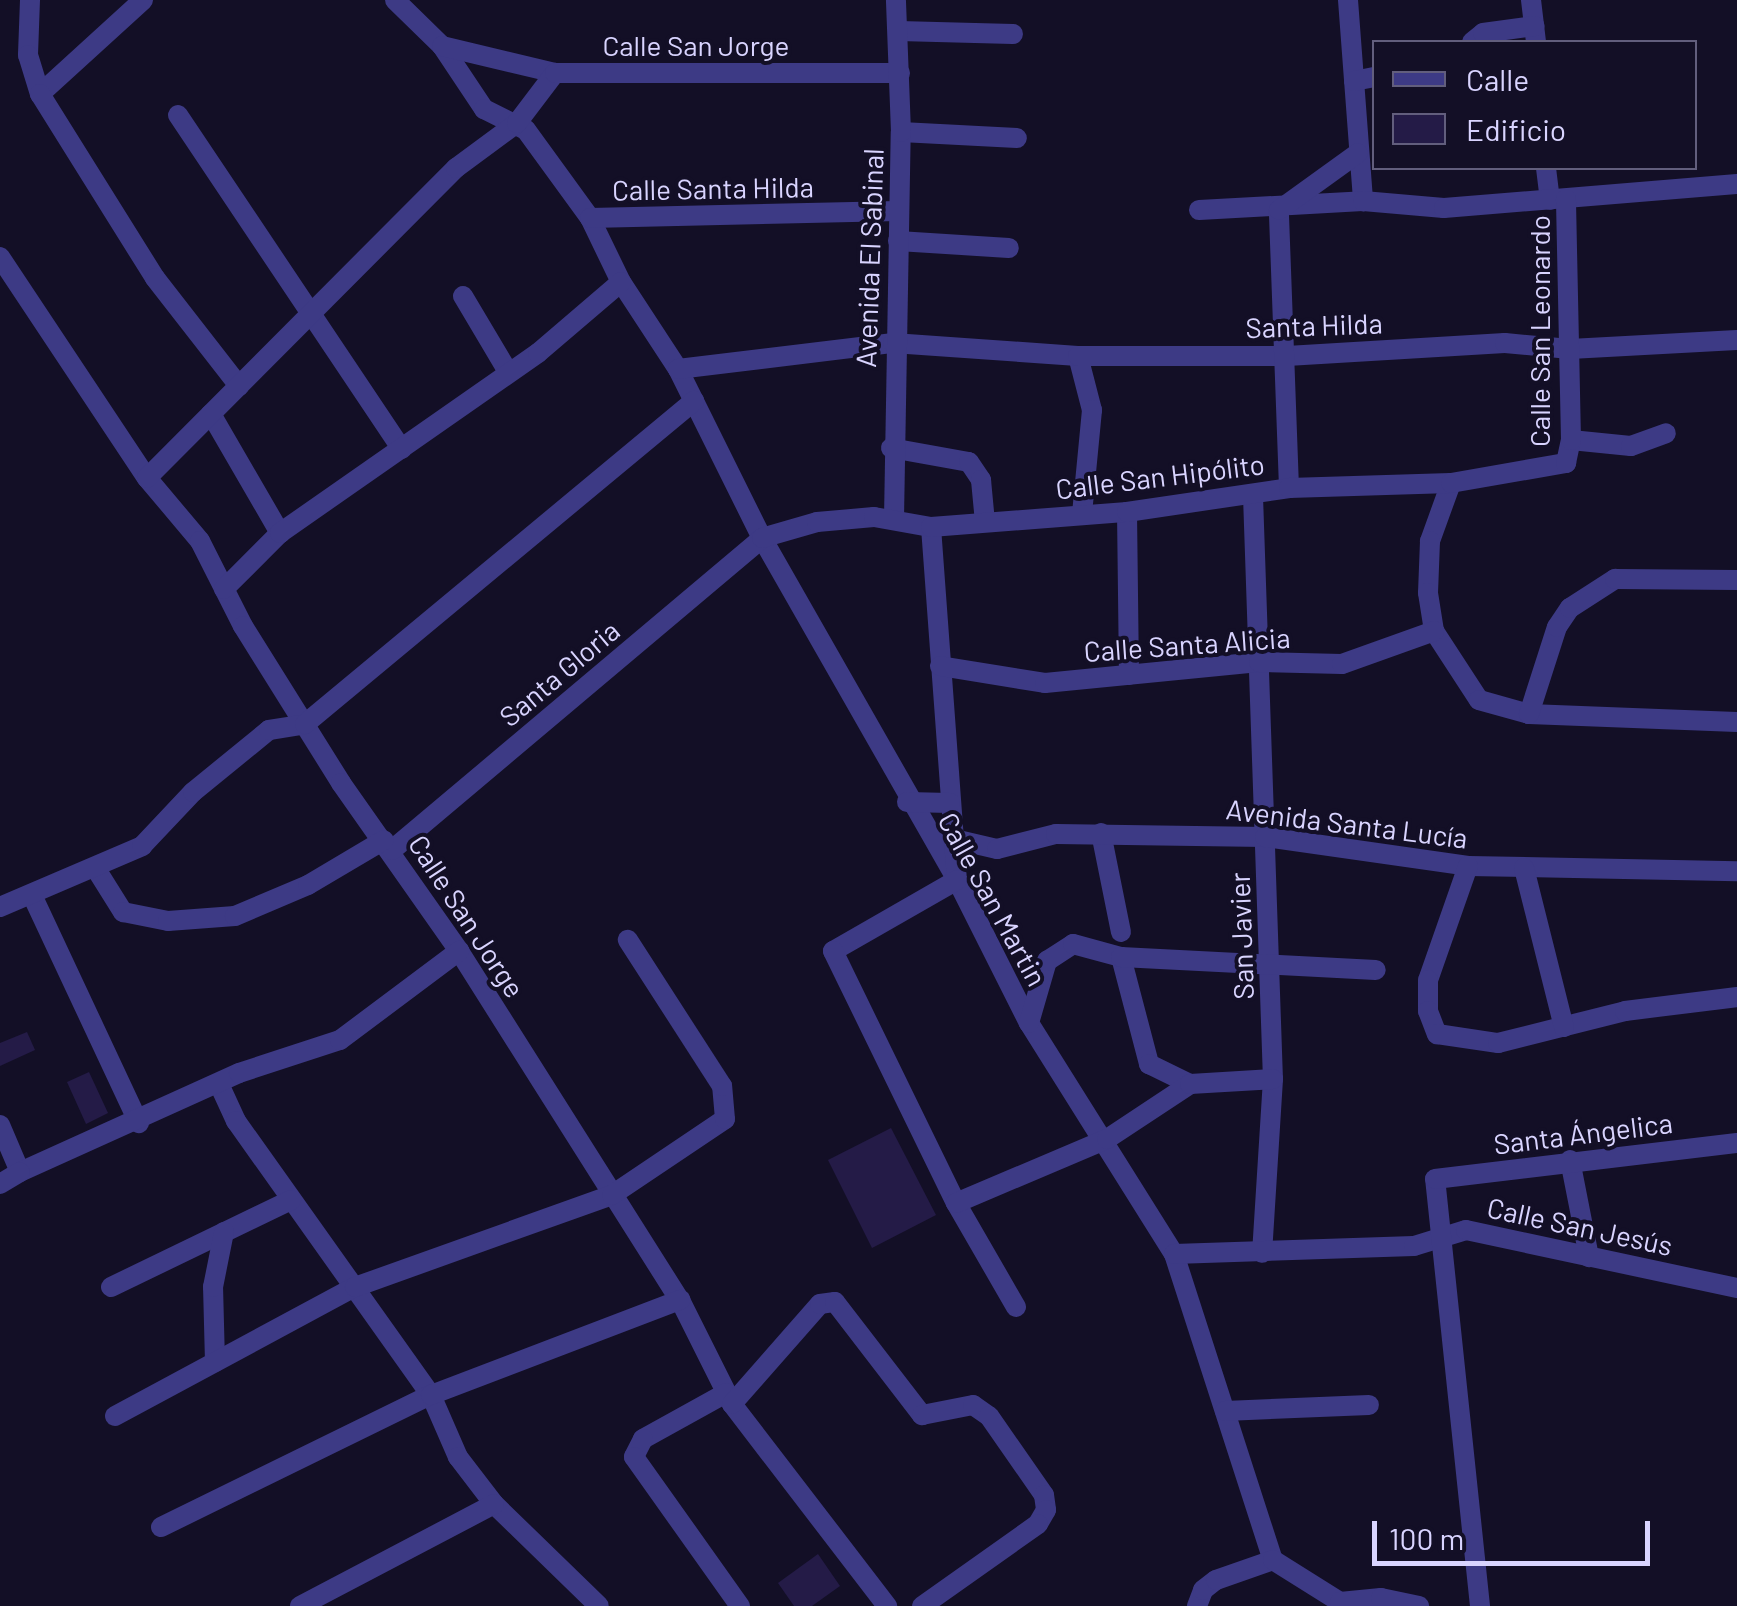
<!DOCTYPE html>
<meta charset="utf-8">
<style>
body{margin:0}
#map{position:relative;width:1737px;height:1606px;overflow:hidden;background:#130f26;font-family:Barlow,sans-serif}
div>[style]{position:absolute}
.building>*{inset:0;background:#241b47}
.minor>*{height:20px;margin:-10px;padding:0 10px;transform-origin:10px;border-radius:10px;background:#3d3a85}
span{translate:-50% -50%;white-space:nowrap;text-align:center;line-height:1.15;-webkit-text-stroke:8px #130f26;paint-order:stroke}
.street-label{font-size:28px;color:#d9d4ff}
.legend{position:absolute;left:1372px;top:40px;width:325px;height:130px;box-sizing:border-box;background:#130f26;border:2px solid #625e7d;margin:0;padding:12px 18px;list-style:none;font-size:30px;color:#d9d4ff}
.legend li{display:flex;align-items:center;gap:20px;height:50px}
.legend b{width:50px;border:2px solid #625e7d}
.scale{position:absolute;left:1372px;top:1521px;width:278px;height:45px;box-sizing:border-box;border:5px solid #d9d4ff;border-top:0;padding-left:12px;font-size:30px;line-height:35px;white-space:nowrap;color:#d9d4ff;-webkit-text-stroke:8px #130f26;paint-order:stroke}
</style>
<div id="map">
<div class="building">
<div style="clip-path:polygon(27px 1032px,35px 1050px,0 1066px,0 1043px)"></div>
<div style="clip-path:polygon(89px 1072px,108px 1113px,86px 1124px,67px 1082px)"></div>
<div style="clip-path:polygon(891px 1128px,936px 1215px,872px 1248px,828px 1160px)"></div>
<div style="clip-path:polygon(818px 1554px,840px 1586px,812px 1606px,794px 1606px,778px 1583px)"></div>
</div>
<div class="minor">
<div style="left:30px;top:0;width:55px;rotate:92.1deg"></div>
<div style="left:28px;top:55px;width:41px;rotate:72.9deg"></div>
<div style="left:143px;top:0;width:139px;rotate:137.6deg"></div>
<div style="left:40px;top:94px;width:217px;rotate:58deg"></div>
<div style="left:155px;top:278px;width:137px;rotate:52.1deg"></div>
<div style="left:395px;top:0;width:66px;rotate:44.4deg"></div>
<div style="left:442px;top:46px;width:76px;rotate:56.3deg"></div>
<div style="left:484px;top:109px;width:47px;rotate:26.6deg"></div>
<div style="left:526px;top:130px;width:109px;rotate:54deg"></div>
<div style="left:590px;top:218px;width:71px;rotate:64.2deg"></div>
<div style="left:621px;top:282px;width:104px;rotate:56.8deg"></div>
<div style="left:678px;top:369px;width:189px;rotate:63.6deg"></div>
<div style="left:762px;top:538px;width:394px;rotate:60.3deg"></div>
<div style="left:957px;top:880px;width:160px;rotate:63.3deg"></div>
<div style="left:1029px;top:1023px;width:273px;rotate:57.9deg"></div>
<div style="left:1174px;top:1254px;width:322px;rotate:72.1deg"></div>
<div style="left:1348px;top:0;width:202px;rotate:85.7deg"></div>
<div style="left:1531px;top:0;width:42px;rotate:83.2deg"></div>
<div style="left:899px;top:31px;width:114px;rotate:1.5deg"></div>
<div style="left:1472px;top:42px;width:14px;rotate:-39deg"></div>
<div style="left:1483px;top:33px;width:52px;rotate:-7.7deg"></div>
<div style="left:442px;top:46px;width:116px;rotate:13.4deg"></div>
<div style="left:1354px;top:81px;width:20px;rotate:-11deg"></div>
<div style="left:178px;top:115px;width:402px;rotate:56.2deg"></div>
<div style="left:901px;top:132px;width:116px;rotate:3deg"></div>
<div style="left:1546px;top:168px;width:32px;rotate:83deg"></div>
<div style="left:1199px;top:210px;width:164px;rotate:-3.1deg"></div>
<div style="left:1363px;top:201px;width:81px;rotate:4.9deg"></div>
<div style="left:1444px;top:208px;width:294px;rotate:-4.7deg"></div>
<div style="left:590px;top:218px;width:308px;rotate:-1.3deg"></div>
<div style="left:898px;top:241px;width:111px;rotate:3.6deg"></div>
<div style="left:0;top:257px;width:265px;rotate:56.4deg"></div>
<div style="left:147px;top:478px;width:82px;rotate:49.9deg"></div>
<div style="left:200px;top:541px;width:95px;rotate:63.2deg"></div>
<div style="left:243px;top:626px;width:185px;rotate:58deg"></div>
<div style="left:341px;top:783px;width:205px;rotate:54.9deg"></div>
<div style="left:459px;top:951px;width:413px;rotate:57.7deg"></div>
<div style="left:680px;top:1300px;width:116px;rotate:63.4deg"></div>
<div style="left:732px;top:1404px;width:255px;rotate:52.5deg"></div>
<div style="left:463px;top:296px;width:86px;rotate:59.3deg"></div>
<div style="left:1078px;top:356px;width:56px;rotate:75.5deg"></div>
<div style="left:1092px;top:410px;width:103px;rotate:95.5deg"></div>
<div style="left:678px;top:369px;width:217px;rotate:-6.9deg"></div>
<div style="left:893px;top:343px;width:185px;rotate:4deg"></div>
<div style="left:1078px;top:356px;width:209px"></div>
<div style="left:1287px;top:356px;width:218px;rotate:-3.4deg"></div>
<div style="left:1505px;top:343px;width:65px;rotate:5.3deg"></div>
<div style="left:1570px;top:349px;width:167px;rotate:-3.1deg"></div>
<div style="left:211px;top:414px;width:138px;rotate:59.9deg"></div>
<div style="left:1571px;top:440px;width:60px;rotate:5.7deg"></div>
<div style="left:1631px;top:446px;width:37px;rotate:-20deg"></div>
<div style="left:891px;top:448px;width:79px;rotate:10.2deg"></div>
<div style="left:969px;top:462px;width:22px;rotate:56deg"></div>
<div style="left:981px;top:480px;width:42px;rotate:84.6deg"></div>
<div style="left:147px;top:478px;width:438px;rotate:-45.1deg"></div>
<div style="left:456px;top:168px;width:76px;rotate:-36.4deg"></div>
<div style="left:517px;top:123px;width:63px;rotate:-52.8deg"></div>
<div style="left:555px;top:73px;width:345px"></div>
<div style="left:1451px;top:483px;width:62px;rotate:109.9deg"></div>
<div style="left:1430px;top:541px;width:52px;rotate:92.2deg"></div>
<div style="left:1428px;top:593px;width:38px;rotate:81deg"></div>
<div style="left:1434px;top:631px;width:82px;rotate:56.9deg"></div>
<div style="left:1479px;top:700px;width:52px;rotate:15.6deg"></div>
<div style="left:1529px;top:714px;width:208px;rotate:2.2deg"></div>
<div style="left:1289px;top:488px;width:278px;rotate:-92.1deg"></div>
<div style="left:1279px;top:210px;width:97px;rotate:-35.8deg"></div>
<div style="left:1253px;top:496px;width:583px;rotate:88.04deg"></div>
<div style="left:1273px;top:1079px;width:174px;rotate:93.6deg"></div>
<div style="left:1127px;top:512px;width:163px;rotate:89.3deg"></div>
<div style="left:894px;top:518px;width:386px;rotate:-89deg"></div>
<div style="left:901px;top:132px;width:132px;rotate:-92.2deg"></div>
<div style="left:931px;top:527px;width:354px;rotate:85.8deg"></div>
<div style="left:957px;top:880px;width:143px;rotate:150.2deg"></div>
<div style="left:833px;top:951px;width:280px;rotate:64deg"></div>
<div style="left:956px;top:1203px;width:120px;rotate:60deg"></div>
<div style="left:224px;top:589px;width:79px;rotate:-45deg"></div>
<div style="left:280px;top:533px;width:315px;rotate:-34.9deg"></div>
<div style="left:538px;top:353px;width:109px;rotate:-40.5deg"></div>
<div style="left:940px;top:666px;width:106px;rotate:9.2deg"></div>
<div style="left:1045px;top:683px;width:215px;rotate:-5.6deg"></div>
<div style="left:1259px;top:662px;width:83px;rotate:1.4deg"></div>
<div style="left:1342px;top:664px;width:98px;rotate:-19.7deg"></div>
<div style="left:1529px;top:714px;width:91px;rotate:-72.2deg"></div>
<div style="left:1557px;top:627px;width:23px;rotate:-56deg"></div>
<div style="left:1570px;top:608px;width:54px;rotate:-32.8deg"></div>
<div style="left:1615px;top:579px;width:122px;rotate:0.5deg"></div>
<div style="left:907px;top:802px;width:43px;rotate:1.3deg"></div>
<div style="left:1101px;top:833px;width:101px;rotate:78.6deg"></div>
<div style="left:954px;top:839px;width:44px;rotate:13.1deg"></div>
<div style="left:997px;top:849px;width:61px;rotate:-14.3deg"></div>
<div style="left:1056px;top:834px;width:209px;rotate:0.8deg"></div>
<div style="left:1265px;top:837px;width:205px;rotate:8.1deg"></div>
<div style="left:1468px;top:866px;width:269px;rotate:1.1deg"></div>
<div style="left:392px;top:850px;width:484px;rotate:-40.1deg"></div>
<div style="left:762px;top:538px;width:57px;rotate:-16.2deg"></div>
<div style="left:817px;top:522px;width:57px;rotate:-5deg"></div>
<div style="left:874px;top:517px;width:58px;rotate:10deg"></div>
<div style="left:931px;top:527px;width:197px;rotate:-4.4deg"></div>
<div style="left:1127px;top:512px;width:164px;rotate:-8.4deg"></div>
<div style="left:1289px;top:488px;width:162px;rotate:-1.8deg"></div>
<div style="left:1451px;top:483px;width:117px;rotate:-9.9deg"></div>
<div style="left:1566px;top:463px;width:24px;rotate:-78deg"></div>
<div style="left:1571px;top:440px;width:241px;rotate:-91.2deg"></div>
<div style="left:1468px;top:866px;width:121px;rotate:109.3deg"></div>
<div style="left:1428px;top:980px;width:31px;rotate:90deg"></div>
<div style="left:1428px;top:1011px;width:25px;rotate:69deg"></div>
<div style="left:1437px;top:1034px;width:62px;rotate:8.4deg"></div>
<div style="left:1498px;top:1043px;width:131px;rotate:-14.1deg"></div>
<div style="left:1625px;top:1011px;width:113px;rotate:-7.1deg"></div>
<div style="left:1524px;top:868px;width:164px;rotate:75.9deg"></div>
<div style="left:96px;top:869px;width:51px;rotate:57.9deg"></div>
<div style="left:123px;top:912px;width:46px;rotate:11.3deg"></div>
<div style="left:168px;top:921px;width:67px;rotate:-4.3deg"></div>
<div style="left:235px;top:916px;width:79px;rotate:-23deg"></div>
<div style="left:308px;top:885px;width:88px;rotate:-30.6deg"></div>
<div style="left:32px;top:895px;width:252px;rotate:64.9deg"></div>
<div style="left:0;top:907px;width:155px;rotate:-23.2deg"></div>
<div style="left:142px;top:846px;width:74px;rotate:-46.6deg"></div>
<div style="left:193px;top:792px;width:98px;rotate:-39.2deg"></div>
<div style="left:269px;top:730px;width:36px;rotate:-9deg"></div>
<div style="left:305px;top:724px;width:506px;rotate:-39.7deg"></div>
<div style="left:1121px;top:957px;width:111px;rotate:75.3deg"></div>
<div style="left:1149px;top:1064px;width:46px;rotate:26deg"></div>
<div style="left:1029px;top:1023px;width:65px;rotate:-73.8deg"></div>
<div style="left:1047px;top:961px;width:31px;rotate:-33deg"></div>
<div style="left:1073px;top:944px;width:50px;rotate:15.2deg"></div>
<div style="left:1121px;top:957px;width:255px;rotate:2.9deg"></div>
<div style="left:219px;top:1084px;width:41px;rotate:65.3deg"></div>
<div style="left:236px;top:1121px;width:336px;rotate:54.6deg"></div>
<div style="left:431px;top:1395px;width:68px;rotate:66.5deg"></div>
<div style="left:458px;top:1457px;width:59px;rotate:52.5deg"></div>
<div style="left:494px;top:1504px;width:146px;rotate:44.2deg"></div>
<div style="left:0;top:1125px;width:51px;rotate:66.9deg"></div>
<div style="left:20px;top:1172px;width:240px;rotate:-24.3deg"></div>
<div style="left:239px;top:1073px;width:106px;rotate:-18.1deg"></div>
<div style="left:340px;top:1040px;width:149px;rotate:-36.8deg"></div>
<div style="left:1570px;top:1160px;width:99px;rotate:78.9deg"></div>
<div style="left:0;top:1184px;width:23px;rotate:-31deg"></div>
<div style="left:956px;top:1203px;width:164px;rotate:-23deg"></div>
<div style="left:1107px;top:1139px;width:100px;rotate:-33.5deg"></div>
<div style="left:1190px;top:1084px;width:83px;rotate:-3.4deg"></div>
<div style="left:1174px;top:1254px;width:240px;rotate:-1.9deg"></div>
<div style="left:1414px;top:1246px;width:54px;rotate:-17.1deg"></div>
<div style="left:1466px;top:1230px;width:277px;rotate:12.1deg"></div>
<div style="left:111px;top:1287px;width:200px;rotate:-25.8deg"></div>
<div style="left:215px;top:1362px;width:75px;rotate:-91.5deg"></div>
<div style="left:213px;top:1287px;width:56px;rotate:-78.7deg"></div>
<div style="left:726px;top:1393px;width:95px;rotate:151deg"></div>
<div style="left:643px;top:1439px;width:20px;rotate:117deg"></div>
<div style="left:634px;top:1457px;width:183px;rotate:54.6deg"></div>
<div style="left:732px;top:1404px;width:133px;rotate:-48.7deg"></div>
<div style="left:820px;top:1304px;width:15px;rotate:-8deg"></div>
<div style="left:835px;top:1302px;width:143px;rotate:52.4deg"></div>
<div style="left:922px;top:1415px;width:52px;rotate:-11.1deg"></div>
<div style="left:973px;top:1405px;width:19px;rotate:35deg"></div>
<div style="left:989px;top:1416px;width:96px;rotate:55.2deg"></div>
<div style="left:1044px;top:1495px;width:15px;rotate:82deg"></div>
<div style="left:1046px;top:1510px;width:16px;rotate:120deg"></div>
<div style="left:1038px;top:1524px;width:142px;rotate:144.7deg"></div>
<div style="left:1225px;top:1411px;width:144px;rotate:-2.4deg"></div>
<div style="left:115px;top:1416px;width:272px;rotate:-28.3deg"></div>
<div style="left:355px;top:1287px;width:273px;rotate:-19.7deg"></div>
<div style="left:612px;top:1195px;width:136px;rotate:-33.9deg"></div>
<div style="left:725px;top:1119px;width:33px;rotate:-95deg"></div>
<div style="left:722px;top:1086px;width:174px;rotate:-122.8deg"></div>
<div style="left:161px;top:1527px;width:301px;rotate:-26.1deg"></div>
<div style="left:431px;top:1395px;width:267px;rotate:-20.9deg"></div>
<div style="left:300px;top:1606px;width:219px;rotate:-27.7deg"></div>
<div style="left:1197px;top:1606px;width:17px;rotate:-69deg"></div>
<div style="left:1203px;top:1590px;width:16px;rotate:-38deg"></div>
<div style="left:1216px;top:1580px;width:60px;rotate:-19.3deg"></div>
<div style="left:1273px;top:1560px;width:79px;rotate:32.1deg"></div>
<div style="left:1340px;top:1602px;width:41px;rotate:-5.6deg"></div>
<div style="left:1381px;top:1598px;width:39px;rotate:12deg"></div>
<div style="left:1480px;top:1606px;width:429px;rotate:-96deg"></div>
<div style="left:1435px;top:1179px;width:304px;rotate:-6.8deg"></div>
</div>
<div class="street-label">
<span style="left:696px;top:45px">Calle San Jorge</span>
<span style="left:713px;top:188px;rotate:-1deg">Calle Santa Hilda</span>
<span style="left:869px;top:258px;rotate:-88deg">Avenida El Sabinal</span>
<span style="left:1314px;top:325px;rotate:-2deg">Santa Hilda</span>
<span style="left:1539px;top:331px;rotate:-90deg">Calle San Leonardo</span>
<span style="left:1160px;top:476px;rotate:-7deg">Calle San Hipólito</span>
<span style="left:1187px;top:644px;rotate:-4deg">Calle Santa Alicia</span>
<span style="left:559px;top:673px;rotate:-40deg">Santa Gloria</span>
<span style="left:1347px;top:823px;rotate:7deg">Avenida Santa Lucía</span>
<span style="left:993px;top:899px;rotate:61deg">Calle San Martin</span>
<span style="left:467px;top:916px;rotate:57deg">Calle San Jorge</span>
<span style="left:1241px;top:936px;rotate:-92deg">San Javier</span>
<span style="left:1583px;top:1133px;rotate:-7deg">Santa Ángelica</span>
<span style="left:1580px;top:1226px;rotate:12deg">Calle San Jesús</span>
</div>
<ul class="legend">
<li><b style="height:12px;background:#3d3a85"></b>Calle</li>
<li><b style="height:28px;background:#241b47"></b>Edificio</li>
</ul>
<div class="scale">100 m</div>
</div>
